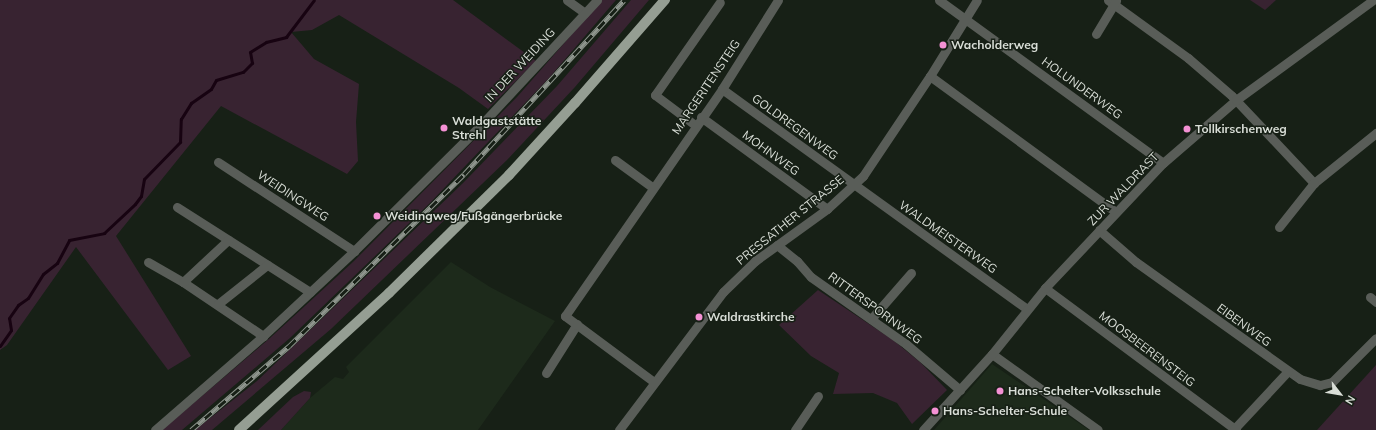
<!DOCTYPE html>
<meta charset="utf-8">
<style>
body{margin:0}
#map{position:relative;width:1376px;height:430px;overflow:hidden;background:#172016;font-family:Mulish,sans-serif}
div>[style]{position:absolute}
.built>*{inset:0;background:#1d2a1b}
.green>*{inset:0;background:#382331}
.stream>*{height:3px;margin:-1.5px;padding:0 1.5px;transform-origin:1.5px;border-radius:1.5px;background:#170311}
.minor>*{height:9px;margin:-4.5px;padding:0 4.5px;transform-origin:4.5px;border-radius:4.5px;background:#595d58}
.primary>*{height:10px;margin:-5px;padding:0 5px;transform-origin:5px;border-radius:5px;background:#959e93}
.rail>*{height:4.5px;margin-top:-2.25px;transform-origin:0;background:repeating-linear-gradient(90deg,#172016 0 9px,#8e958d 0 18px);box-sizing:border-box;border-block:1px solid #8e958d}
.dots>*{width:11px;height:11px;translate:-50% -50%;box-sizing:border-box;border:2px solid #172016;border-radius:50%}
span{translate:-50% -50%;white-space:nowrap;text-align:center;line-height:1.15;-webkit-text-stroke:3px #172016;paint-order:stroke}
.poi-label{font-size:12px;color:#d9ded7;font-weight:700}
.left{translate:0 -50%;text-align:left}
.street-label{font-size:12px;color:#d9ded7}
.north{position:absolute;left:1320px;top:374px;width:40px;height:40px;-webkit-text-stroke:3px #172016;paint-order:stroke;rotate:121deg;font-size:11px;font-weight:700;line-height:16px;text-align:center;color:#d9ded7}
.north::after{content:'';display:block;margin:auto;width:14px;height:18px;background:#d9ded7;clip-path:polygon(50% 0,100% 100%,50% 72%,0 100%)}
</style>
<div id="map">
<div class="built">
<div style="clip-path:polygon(451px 262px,490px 287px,555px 321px,478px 430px,281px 430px,310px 398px,335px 377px,343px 379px,349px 372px,346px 367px)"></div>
<div style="clip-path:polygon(992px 364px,1089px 430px,934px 430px)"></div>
</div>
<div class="green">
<div style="clip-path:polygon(0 0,453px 0,536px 61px,488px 109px,459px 88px,339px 15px,312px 30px,291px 32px,314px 59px,359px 84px,356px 122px,358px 161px,347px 174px,221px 106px,116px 236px,191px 356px,168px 370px,76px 247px,7px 345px,0 350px)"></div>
<div style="clip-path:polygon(602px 0,616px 0,549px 78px,429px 204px,290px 338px,182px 430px,162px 430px,270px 338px,354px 261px,517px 97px)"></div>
<div style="clip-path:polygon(631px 0,649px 0,575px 87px,507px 160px,331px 329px,212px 430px,195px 430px,257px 381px,463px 183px,557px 86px)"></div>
<div style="clip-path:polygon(1250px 0,1276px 0,1265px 10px)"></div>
<div style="clip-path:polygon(818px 290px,893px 340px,921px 363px,947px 390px,912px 424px,897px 403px,873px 393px,833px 394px,839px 373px,811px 356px,779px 325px)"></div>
<div style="clip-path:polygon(1376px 365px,1376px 430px,1317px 430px)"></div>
<div style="clip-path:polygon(304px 391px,311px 392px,310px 398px,281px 430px,258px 430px,293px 397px)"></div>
</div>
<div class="stream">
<div style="left:0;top:346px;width:19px;rotate:-55deg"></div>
<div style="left:11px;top:330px;width:12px;rotate:-99deg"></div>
<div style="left:9px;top:318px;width:16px;rotate:-55deg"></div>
<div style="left:18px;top:305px;width:12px;rotate:-35deg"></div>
<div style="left:28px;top:298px;width:28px;rotate:-58deg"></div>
<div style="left:43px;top:274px;width:18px;rotate:-38deg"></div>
<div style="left:57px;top:263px;width:26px;rotate:-62deg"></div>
<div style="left:69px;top:240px;width:36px;rotate:-11deg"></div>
<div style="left:104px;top:233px;width:42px;rotate:-43.1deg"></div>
<div style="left:135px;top:204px;width:10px;rotate:-53deg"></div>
<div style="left:141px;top:196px;width:17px;rotate:-80deg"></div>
<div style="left:144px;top:179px;width:52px;rotate:-45.8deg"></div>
<div style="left:180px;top:142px;width:23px;rotate:-88deg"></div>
<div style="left:181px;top:119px;width:19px;rotate:-58deg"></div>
<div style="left:191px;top:103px;width:24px;rotate:-35deg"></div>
<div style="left:211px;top:89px;width:10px;rotate:-61deg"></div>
<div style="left:216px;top:80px;width:28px;rotate:-17deg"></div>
<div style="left:243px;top:72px;width:13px;rotate:-45deg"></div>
<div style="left:252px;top:63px;width:11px;rotate:-100deg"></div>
<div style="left:250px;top:52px;width:19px;rotate:-32deg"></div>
<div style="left:266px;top:42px;width:21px;rotate:-14deg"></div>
<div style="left:286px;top:37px;width:46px;rotate:-52.9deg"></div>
</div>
<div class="minor">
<div style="left:567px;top:0;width:22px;rotate:36deg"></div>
<div style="left:939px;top:0;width:277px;rotate:36deg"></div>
<div style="left:1108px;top:0;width:99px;rotate:35.9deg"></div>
<div style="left:1188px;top:58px;width:58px;rotate:40.8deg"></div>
<div style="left:1232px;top:96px;width:120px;rotate:46.7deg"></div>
<div style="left:1314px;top:183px;width:80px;rotate:-38.9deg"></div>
<div style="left:1096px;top:34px;width:39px;rotate:-59deg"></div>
<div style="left:930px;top:76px;width:230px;rotate:36.2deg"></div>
<div style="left:722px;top:89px;width:376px;rotate:35.8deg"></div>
<div style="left:701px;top:117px;width:156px;rotate:36.1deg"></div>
<div style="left:695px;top:125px;width:50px;rotate:-143.1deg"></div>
<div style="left:655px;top:95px;width:113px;rotate:-55deg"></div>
<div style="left:615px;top:160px;width:46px;rotate:36.1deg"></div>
<div style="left:218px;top:162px;width:163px;rotate:33.2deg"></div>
<div style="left:177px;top:207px;width:158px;rotate:32.6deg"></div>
<div style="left:1279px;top:227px;width:56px;rotate:-51.5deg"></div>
<div style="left:1099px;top:230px;width:49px;rotate:40.9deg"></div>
<div style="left:1136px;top:262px;width:201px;rotate:35.5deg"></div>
<div style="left:1300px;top:379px;width:21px;rotate:17deg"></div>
<div style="left:1320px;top:385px;width:12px;rotate:-14deg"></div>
<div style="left:1332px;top:382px;width:62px;rotate:-45deg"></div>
<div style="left:777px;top:245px;width:26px;rotate:39deg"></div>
<div style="left:797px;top:261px;width:21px;rotate:49deg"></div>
<div style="left:811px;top:277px;width:116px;rotate:35.2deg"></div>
<div style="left:906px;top:344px;width:71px;rotate:40.4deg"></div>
<div style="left:148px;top:262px;width:40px;rotate:29.7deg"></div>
<div style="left:183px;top:282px;width:97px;rotate:34deg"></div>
<div style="left:183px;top:282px;width:62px;rotate:-43deg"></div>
<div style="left:1045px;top:288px;width:238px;rotate:36.6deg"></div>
<div style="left:1370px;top:297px;width:8px;rotate:40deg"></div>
<div style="left:218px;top:304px;width:63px;rotate:-38.5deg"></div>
<div style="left:871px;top:319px;width:61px;rotate:-49deg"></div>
<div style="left:992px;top:354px;width:130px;rotate:35.6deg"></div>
<div style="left:546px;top:373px;width:58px;rotate:-57.7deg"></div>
<div style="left:654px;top:382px;width:111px;rotate:-143.4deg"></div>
<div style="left:565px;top:316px;width:276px;rotate:-55.3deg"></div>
<div style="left:722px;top:89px;width:105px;rotate:-57.8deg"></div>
<div style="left:1234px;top:429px;width:79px;rotate:-47deg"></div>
<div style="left:155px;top:430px;width:143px;rotate:-41deg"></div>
<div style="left:263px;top:336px;width:125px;rotate:-43deg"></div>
<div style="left:354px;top:251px;width:177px;rotate:-44.8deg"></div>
<div style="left:480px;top:126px;width:172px;rotate:-47.1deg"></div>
<div style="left:619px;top:430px;width:173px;rotate:-53deg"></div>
<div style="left:723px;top:292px;width:45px;rotate:-44.1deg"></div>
<div style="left:755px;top:261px;width:89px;rotate:-35.8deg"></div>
<div style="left:827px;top:209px;width:49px;rotate:-42.5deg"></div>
<div style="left:863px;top:176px;width:120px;rotate:-56.2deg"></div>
<div style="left:930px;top:76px;width:89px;rotate:-58.3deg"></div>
<div style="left:795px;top:430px;width:41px;rotate:-55.9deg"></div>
<div style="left:923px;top:430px;width:103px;rotate:-47.8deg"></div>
<div style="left:992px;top:354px;width:85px;rotate:-51.2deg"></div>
<div style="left:1045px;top:288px;width:172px;rotate:-46.7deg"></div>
<div style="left:1163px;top:163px;width:96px;rotate:-40.8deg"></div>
<div style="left:1236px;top:100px;width:170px;rotate:-36.1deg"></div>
</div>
<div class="primary">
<div style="left:239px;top:430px;width:203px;rotate:-42.4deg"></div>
<div style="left:389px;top:293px;width:168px;rotate:-44.5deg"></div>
<div style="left:509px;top:175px;width:98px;rotate:-47.5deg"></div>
<div style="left:575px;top:103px;width:137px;rotate:-48.9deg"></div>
</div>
<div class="rail">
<div style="left:191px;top:430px;width:129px;rotate:-40.6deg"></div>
<div style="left:289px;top:346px;width:245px;rotate:-44.5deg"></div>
<div style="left:464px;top:174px;width:236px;rotate:-47.4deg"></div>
</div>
<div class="dots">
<div style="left:943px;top:45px;background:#f491d4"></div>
<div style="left:444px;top:128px;background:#f491d4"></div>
<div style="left:1187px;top:129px;background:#f491d4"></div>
<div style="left:377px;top:216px;background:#f491d4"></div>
<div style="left:699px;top:317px;background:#f491d4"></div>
<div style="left:1000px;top:391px;background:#f491d4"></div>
<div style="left:935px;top:411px;background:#f491d4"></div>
</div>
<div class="poi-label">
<span class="left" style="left:951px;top:45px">Wacholderweg</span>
<span class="left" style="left:452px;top:128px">Waldgaststätte<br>Strehl</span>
<span class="left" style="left:1195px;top:129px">Tollkirschenweg</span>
<span class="left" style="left:385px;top:216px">Weidingweg/Fußgängerbrücke</span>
<span class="left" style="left:707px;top:317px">Waldrastkirche</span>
<span class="left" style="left:1008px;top:391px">Hans-Schelter-Volksschule</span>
<span class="left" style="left:943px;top:411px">Hans-Schelter-Schule</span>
</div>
<div class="street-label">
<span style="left:520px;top:65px;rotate:-47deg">IN DER WEIDING</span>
<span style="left:706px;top:87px;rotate:-56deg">MARGERITENSTEIG</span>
<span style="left:1082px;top:88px;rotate:36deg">HOLUNDERWEG</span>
<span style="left:795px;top:127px;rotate:36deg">GOLDREGENWEG</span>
<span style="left:771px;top:153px;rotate:36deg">MOHNWEG</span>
<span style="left:1123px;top:189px;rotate:-46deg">ZUR WALDRAST</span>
<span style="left:293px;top:196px;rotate:33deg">WEIDINGWEG</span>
<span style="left:790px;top:220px;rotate:-39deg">PRESSATHER STRASSE</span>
<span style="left:948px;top:237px;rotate:35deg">WALDMEISTERWEG</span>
<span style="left:875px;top:308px;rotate:36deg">RITTERSPORNWEG</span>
<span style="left:1244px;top:325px;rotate:36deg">EIBENWEG</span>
<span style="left:1147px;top:349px;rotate:37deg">MOOSBEERENSTEIG</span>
</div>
<div class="north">N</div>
</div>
